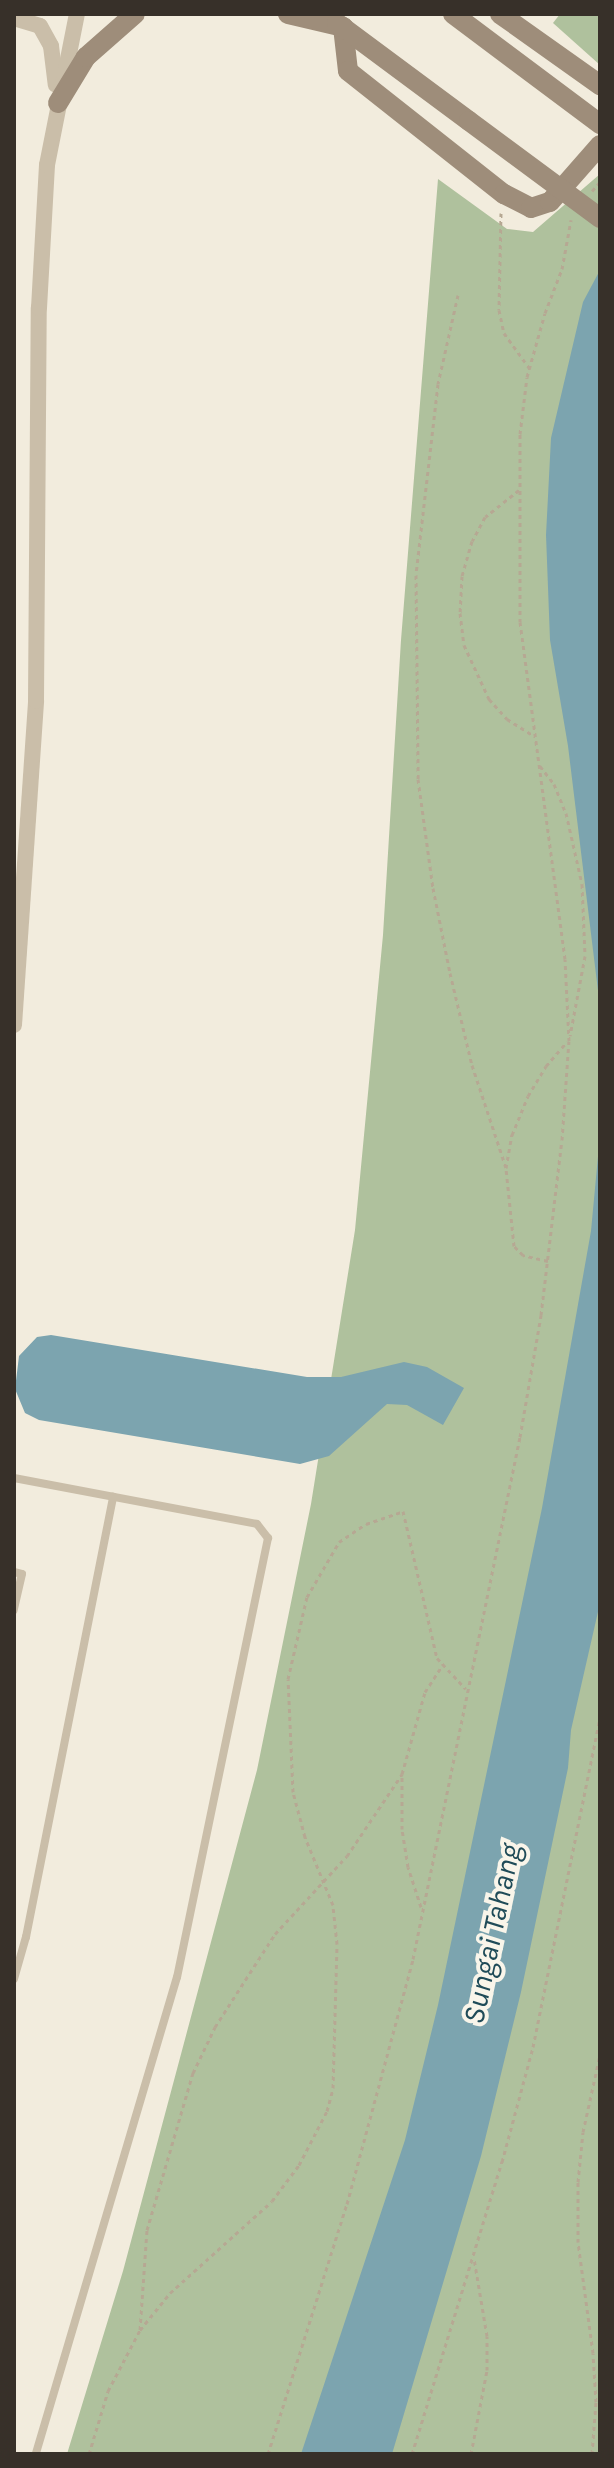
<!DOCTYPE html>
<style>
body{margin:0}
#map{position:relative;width:614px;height:2468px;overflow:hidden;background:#f2ecdd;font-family:Karla,sans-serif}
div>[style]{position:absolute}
.green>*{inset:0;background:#afc19d}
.water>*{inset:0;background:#7ca4af}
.path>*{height:3px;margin-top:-1.5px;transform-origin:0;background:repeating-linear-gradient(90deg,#b6a893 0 4px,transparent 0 8px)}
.lane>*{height:8px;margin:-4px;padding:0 4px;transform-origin:4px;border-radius:4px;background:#cabea9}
.street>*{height:16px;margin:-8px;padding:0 8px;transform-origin:8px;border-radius:8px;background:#cabea9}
.secondary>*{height:20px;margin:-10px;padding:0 10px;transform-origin:10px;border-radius:10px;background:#9e8d7a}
.secondary-bridge>*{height:20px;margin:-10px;padding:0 10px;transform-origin:10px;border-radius:10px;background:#9e8d7a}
span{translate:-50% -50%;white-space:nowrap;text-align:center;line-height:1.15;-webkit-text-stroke:8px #f9f5ea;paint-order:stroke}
.water-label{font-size:30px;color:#1f4b58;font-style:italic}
.frame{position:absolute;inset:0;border:16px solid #373029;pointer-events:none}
</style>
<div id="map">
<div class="green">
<div style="clip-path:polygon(560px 14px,600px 14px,600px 65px,553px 23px)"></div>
<div style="clip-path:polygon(600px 174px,600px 2454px,67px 2454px,123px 2271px,257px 1770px,311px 1504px,355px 1230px,383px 935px,401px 640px,438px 179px,507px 229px,533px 232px)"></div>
</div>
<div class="water">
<div style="clip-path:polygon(600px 270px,600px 1007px,568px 746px,550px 640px,546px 535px,551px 438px,583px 302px)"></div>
<div style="clip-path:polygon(600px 1135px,600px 1603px,571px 1730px,568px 1768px,521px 1992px,481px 2156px,392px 2454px,301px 2454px,405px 2140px,438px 2005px,542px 1508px,591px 1231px)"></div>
<div style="clip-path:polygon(51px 1335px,307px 1377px,341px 1377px,404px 1362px,427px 1367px,464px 1388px,443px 1425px,407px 1405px,387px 1404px,329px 1456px,300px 1464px,39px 1420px,25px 1413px,15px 1389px,19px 1356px,37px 1337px)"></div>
</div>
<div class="path">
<div style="left:592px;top:191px;width:12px;rotate:-48deg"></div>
<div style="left:501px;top:213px;width:97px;rotate:91.2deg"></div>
<div style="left:499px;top:310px;width:24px;rotate:78deg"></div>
<div style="left:504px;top:333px;width:44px;rotate:54.2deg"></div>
<div style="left:458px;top:295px;width:91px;rotate:102.7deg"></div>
<div style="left:438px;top:384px;width:192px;rotate:96.6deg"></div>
<div style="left:416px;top:575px;width:204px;rotate:89.4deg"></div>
<div style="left:418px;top:779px;width:110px;rotate:82.2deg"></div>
<div style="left:433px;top:888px;width:87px;rotate:78.7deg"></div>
<div style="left:450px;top:973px;width:95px;rotate:76.6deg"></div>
<div style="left:472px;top:1065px;width:108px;rotate:71.7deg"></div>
<div style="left:519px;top:490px;width:43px;rotate:141.5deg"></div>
<div style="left:485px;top:517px;width:27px;rotate:118deg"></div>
<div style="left:472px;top:541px;width:36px;rotate:106deg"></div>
<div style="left:462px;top:576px;width:37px;rotate:93deg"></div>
<div style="left:460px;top:613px;width:32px;rotate:83deg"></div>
<div style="left:464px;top:645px;width:60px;rotate:65.2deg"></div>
<div style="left:489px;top:699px;width:27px;rotate:48deg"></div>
<div style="left:507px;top:719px;width:32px;rotate:32deg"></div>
<div style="left:540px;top:766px;width:23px;rotate:52deg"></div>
<div style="left:554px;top:784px;width:31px;rotate:68deg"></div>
<div style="left:566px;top:813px;width:73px;rotate:77.3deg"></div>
<div style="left:582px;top:884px;width:72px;rotate:87.6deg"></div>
<div style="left:585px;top:956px;width:81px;rotate:100.6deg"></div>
<div style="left:548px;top:1261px;width:26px;rotate:-167deg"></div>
<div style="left:523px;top:1255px;width:13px;rotate:-135deg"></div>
<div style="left:514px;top:1246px;width:78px;rotate:-95.9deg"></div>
<div style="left:506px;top:1168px;width:34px;rotate:-80deg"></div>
<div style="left:512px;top:1135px;width:42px;rotate:-67.7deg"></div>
<div style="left:528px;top:1096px;width:35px;rotate:-59deg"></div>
<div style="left:546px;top:1066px;width:32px;rotate:-49deg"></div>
<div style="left:421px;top:1907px;width:42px;rotate:-108deg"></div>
<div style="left:408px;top:1867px;width:38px;rotate:-99deg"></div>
<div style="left:402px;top:1829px;width:55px;rotate:-90deg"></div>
<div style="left:402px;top:1774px;width:85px;rotate:-74.3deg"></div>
<div style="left:425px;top:1692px;width:33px;rotate:-57deg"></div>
<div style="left:140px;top:2330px;width:100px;rotate:-86deg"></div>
<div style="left:147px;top:2230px;width:164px;rotate:-73.7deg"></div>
<div style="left:193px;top:2073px;width:51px;rotate:-64.4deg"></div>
<div style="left:215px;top:2027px;width:111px;rotate:-57.2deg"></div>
<div style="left:275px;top:1934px;width:106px;rotate:-47.3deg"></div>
<div style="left:347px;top:1856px;width:99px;rotate:-56.1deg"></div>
<div style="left:89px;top:2454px;width:66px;rotate:-73.2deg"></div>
<div style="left:108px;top:2391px;width:69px;rotate:-62.3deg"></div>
<div style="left:140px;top:2330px;width:48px;rotate:-51deg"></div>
<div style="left:170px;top:2293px;width:137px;rotate:-42deg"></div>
<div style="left:272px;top:2201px;width:45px;rotate:-53.1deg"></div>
<div style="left:299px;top:2165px;width:61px;rotate:-62.6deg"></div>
<div style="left:327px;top:2111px;width:24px;rotate:-75deg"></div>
<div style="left:333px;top:2088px;width:144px;rotate:-88.4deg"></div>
<div style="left:337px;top:1944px;width:39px;rotate:-96deg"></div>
<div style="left:333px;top:1905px;width:74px;rotate:-112.4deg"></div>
<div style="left:305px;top:1837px;width:47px;rotate:-104.9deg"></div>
<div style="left:293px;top:1792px;width:113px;rotate:-92.5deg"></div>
<div style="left:288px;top:1679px;width:84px;rotate:-77deg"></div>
<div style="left:307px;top:1597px;width:64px;rotate:-59.8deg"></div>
<div style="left:339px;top:1542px;width:32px;rotate:-34deg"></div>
<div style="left:366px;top:1524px;width:39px;rotate:-19deg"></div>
<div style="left:403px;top:1511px;width:151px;rotate:77deg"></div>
<div style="left:437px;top:1658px;width:42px;rotate:46.9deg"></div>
<div style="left:268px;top:2454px;width:262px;rotate:-72.5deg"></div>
<div style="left:347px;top:2204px;width:254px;rotate:-74.9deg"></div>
<div style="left:413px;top:1959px;width:533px;rotate:-78.42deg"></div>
<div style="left:520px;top:1437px;width:124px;rotate:-80.2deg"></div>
<div style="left:541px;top:1315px;width:176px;rotate:-83.2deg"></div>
<div style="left:562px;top:1140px;width:99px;rotate:-86deg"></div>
<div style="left:569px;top:1041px;width:82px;rotate:-92.8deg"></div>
<div style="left:565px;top:959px;width:340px;rotate:-97.6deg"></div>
<div style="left:520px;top:622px;width:188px;rotate:-90deg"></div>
<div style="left:520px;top:434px;width:57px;rotate:-83deg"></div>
<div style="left:527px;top:377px;width:66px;rotate:-74.3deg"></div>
<div style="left:545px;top:313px;width:47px;rotate:-68.9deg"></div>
<div style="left:562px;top:269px;width:50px;rotate:-79.6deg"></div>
<div style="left:412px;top:2454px;width:306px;rotate:-72.9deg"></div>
<div style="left:502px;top:2162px;width:119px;rotate:-74.9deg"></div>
<div style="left:533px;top:2047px;width:336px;rotate:-78.5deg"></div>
<div style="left:471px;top:2454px;width:86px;rotate:-79.2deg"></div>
<div style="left:487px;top:2370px;width:34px;rotate:-90deg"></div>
<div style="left:487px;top:2336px;width:79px;rotate:-99.5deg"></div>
<div style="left:592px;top:2454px;width:52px;rotate:-85.6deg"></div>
<div style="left:596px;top:2402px;width:49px;rotate:-93.5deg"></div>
<div style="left:593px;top:2353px;width:112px;rotate:-97.7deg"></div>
<div style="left:578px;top:2242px;width:60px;rotate:-90deg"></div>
<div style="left:578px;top:2182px;width:50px;rotate:-84.3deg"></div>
<div style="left:583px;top:2132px;width:79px;rotate:-77.6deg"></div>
</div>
<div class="lane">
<div style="left:14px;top:1478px;width:247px;rotate:10.7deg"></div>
<div style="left:257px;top:1524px;width:18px;rotate:52deg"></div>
<div style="left:268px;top:1538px;width:448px;rotate:101.7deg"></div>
<div style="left:177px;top:1977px;width:497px;rotate:106.5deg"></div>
<div style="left:14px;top:1572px;width:8px;rotate:14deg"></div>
<div style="left:22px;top:1574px;width:37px;rotate:103deg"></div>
<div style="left:14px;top:1979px;width:44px;rotate:-74.1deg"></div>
<div style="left:26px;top:1937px;width:449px;rotate:-78.8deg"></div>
</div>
<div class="street">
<div style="left:14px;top:18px;width:27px;rotate:17deg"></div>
<div style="left:40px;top:26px;width:23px;rotate:61deg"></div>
<div style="left:51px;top:46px;width:39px;rotate:83deg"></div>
<div style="left:14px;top:1025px;width:325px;rotate:-86.1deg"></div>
<div style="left:36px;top:701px;width:393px;rotate:-89.6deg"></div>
<div style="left:39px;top:308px;width:143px;rotate:-86.8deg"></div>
<div style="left:47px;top:165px;width:154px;rotate:-78.8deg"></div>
</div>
<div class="secondary">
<div style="left:288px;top:14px;width:57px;rotate:13.3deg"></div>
<div style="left:343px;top:27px;width:44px;rotate:83.5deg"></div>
<div style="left:348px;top:71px;width:199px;rotate:38.3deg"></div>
<div style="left:504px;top:194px;width:30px;rotate:27deg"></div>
<div style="left:531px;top:208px;width:20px;rotate:-18deg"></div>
<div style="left:550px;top:202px;width:76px;rotate:-48.7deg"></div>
<div style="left:453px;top:14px;width:184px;rotate:36.8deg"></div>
<div style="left:500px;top:14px;width:123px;rotate:35.4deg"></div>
<div style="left:337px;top:23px;width:164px;rotate:36.6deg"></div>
<div style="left:58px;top:103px;width:54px;rotate:-58.7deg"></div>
<div style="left:86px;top:57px;width:65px;rotate:-41.3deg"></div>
</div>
<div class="secondary-bridge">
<div style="left:469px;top:121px;width:163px;rotate:36.5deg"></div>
</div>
<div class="water-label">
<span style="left:492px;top:1934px;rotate:-78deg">Sungai Tahang</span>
</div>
<div class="frame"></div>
</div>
